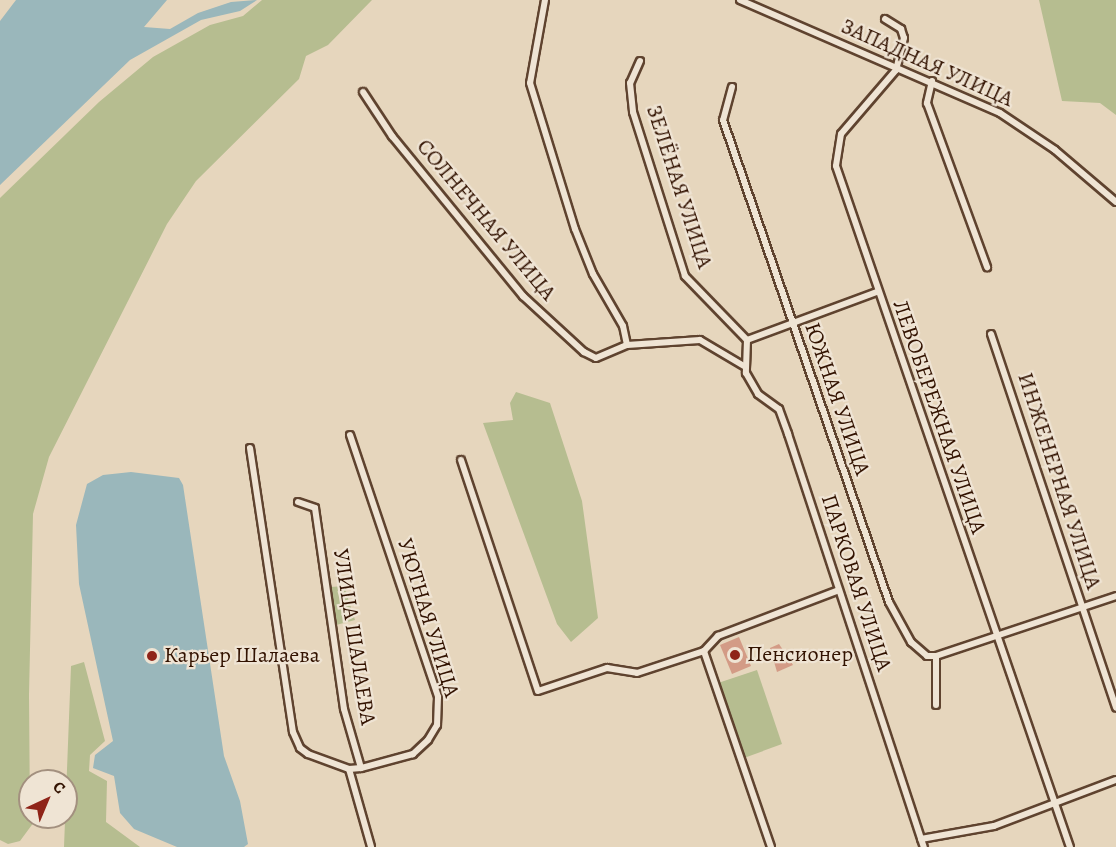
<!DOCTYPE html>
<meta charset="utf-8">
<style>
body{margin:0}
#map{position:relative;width:1116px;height:847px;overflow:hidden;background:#e6d6bd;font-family:Alegreya,serif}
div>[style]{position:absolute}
.green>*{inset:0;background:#b6bd90}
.water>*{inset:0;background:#9ab7bb}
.building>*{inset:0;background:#d39b86}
.roads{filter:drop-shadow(2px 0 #5f432f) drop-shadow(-2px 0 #5f432f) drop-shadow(0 2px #5f432f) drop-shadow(0 -2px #5f432f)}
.minor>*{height:6px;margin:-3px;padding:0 3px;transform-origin:3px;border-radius:3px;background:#efe4d4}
.dots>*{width:16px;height:16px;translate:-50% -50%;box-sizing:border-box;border:3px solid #efe4d4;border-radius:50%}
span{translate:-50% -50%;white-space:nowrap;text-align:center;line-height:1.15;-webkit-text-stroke:4.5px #efe4d4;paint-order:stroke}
.street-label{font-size:22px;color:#321200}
.poi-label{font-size:22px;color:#321200}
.left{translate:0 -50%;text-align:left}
.north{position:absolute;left:18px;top:769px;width:60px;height:60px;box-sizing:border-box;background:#efe4d4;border:2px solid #a3907f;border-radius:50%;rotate:44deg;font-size:16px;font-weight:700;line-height:24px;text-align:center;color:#321200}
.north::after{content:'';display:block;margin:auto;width:21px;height:27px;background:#8f2418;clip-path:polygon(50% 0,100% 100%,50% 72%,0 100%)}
</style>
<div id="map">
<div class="green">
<div style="clip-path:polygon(262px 0,372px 0,328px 45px,306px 56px,299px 79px,196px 181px,167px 224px,49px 457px,33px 514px,29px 695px,30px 817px,34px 822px,20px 841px,8px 844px,0 840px,0 198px,99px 102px,153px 57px,210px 25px,243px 16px)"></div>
<div style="clip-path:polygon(1039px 0,1116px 0,1116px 115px,1100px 103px,1062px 101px)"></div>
<div style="clip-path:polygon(516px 392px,550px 403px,582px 501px,598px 618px,571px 642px,557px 624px,483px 423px,513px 420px,510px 403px)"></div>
<div style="clip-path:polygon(344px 586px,355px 620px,336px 625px,331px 587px)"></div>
<div style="clip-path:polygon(84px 662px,105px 741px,90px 755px,89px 771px,107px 781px,106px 822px,140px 847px,64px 847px,71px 666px)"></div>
<div style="clip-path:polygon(757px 670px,782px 744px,744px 758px,715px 684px)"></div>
</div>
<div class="water">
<div style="clip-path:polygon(16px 0,167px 0,144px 27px,170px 29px,198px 13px,231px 2px,257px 0,240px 11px,201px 20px,130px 60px,0 185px,0 21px)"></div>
<div style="clip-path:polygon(131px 472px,179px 478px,183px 485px,224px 756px,240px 801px,248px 844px,244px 847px,177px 847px,134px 829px,120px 813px,114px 776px,93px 768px,95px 755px,113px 741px,79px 584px,76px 525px,87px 484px,103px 475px)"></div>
</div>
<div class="building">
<div style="clip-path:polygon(739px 637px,751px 666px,732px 674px,720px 645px)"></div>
<div style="clip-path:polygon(779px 644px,793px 665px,777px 672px,770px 648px)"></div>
</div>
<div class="roads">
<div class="minor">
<div style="left:545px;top:0;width:84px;rotate:100.2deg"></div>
<div style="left:530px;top:83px;width:153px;rotate:72.9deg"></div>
<div style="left:575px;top:229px;width:48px;rotate:68.2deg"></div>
<div style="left:593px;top:274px;width:60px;rotate:60deg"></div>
<div style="left:623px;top:326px;width:19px;rotate:78deg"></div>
<div style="left:740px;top:0;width:283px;rotate:23.5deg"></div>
<div style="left:1000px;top:113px;width:66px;rotate:33.9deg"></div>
<div style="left:1055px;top:150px;width:80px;rotate:40.4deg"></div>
<div style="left:885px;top:19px;width:19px;rotate:32deg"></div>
<div style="left:901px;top:29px;width:9px;rotate:72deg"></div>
<div style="left:904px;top:38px;width:33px;rotate:104deg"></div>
<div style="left:896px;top:70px;width:84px;rotate:130.7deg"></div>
<div style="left:841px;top:134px;width:32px;rotate:99deg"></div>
<div style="left:836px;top:166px;width:720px;rotate:71.04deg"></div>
<div style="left:640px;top:61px;width:24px;rotate:114deg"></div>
<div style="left:630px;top:83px;width:29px;rotate:84deg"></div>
<div style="left:633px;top:112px;width:172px;rotate:72.4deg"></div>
<div style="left:685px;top:276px;width:89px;rotate:45.9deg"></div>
<div style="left:932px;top:81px;width:23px;rotate:103deg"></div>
<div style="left:927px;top:103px;width:175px;rotate:69.9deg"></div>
<div style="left:732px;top:87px;width:34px;rotate:105deg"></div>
<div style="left:723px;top:120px;width:510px;rotate:71deg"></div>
<div style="left:889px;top:602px;width:46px;rotate:61.2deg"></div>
<div style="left:911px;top:642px;width:21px;rotate:41deg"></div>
<div style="left:927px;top:656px;width:9px"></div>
<div style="left:936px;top:656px;width:49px;rotate:90deg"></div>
<div style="left:363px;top:92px;width:53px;rotate:56.6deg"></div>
<div style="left:392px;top:136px;width:207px;rotate:50.7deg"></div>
<div style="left:523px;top:296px;width:83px;rotate:42.6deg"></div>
<div style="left:584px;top:352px;width:13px;rotate:27deg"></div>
<div style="left:596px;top:358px;width:34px;rotate:-23deg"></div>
<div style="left:627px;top:345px;width:73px;rotate:-3.9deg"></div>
<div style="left:700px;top:340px;width:51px;rotate:30.6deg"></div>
<div style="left:991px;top:334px;width:394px;rotate:71.5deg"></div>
<div style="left:747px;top:340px;width:33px;rotate:92deg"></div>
<div style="left:746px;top:373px;width:24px;rotate:60deg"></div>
<div style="left:758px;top:394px;width:26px;rotate:36deg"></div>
<div style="left:779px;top:409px;width:27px;rotate:70deg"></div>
<div style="left:788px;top:434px;width:435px;rotate:71.8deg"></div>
<div style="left:747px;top:340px;width:139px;rotate:-20.3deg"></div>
<div style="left:350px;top:435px;width:276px;rotate:71.4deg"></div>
<div style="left:438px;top:697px;width:28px;rotate:92deg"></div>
<div style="left:437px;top:725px;width:17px;rotate:121deg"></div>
<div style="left:428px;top:740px;width:21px;rotate:137deg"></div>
<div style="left:413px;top:754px;width:54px;rotate:164.9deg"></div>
<div style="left:250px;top:448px;width:287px;rotate:81.4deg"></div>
<div style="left:293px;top:732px;width:17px;rotate:66deg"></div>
<div style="left:300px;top:748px;width:10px;rotate:37deg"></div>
<div style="left:308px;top:754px;width:44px;rotate:20.1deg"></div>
<div style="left:461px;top:460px;width:243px;rotate:71.6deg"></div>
<div style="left:538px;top:691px;width:73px;rotate:-18.4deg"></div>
<div style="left:607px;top:668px;width:30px;rotate:9deg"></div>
<div style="left:637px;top:673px;width:71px;rotate:-18.2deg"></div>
<div style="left:298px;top:502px;width:18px;rotate:19deg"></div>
<div style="left:315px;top:508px;width:203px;rotate:81.8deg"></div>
<div style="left:344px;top:709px;width:61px;rotate:73.9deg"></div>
<div style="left:361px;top:768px;width:12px;rotate:175deg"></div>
<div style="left:349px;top:769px;width:81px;rotate:74.2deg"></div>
<div style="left:936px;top:656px;width:190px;rotate:-18.4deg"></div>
<div style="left:921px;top:839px;width:74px;rotate:-10.1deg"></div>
<div style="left:994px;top:826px;width:130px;rotate:-20.7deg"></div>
<div style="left:771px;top:847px;width:207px;rotate:-108.9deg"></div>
<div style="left:704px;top:651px;width:21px;rotate:-47deg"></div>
<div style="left:718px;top:636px;width:129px;rotate:-20.8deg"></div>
</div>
</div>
<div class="dots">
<div style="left:735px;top:655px;background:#8f2418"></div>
<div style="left:152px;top:656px;background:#8f2418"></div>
</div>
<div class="street-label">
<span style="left:927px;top:63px;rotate:24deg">ЗАПАДНАЯ УЛИЦА</span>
<span style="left:679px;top:187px;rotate:72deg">ЗЕЛЁНАЯ УЛИЦА</span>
<span style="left:486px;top:220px;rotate:50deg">СОЛНЕЧНАЯ УЛИЦА</span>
<span style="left:837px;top:399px;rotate:71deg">ЮЖНАЯ УЛИЦА</span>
<span style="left:939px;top:417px;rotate:71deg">ЛЕВОБЕРЕЖНАЯ УЛИЦА</span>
<span style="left:1059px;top:481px;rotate:72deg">ИНЖЕНЕРНАЯ УЛИЦА</span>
<span style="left:856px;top:583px;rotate:72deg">ПАРКОВАЯ УЛИЦА</span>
<span style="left:428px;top:618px;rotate:73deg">УЮТНАЯ УЛИЦА</span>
<span style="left:354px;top:637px;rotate:81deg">УЛИЦА ШАЛАЕВА</span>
</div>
<div class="poi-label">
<span class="left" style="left:747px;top:655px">Пенсионер</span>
<span class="left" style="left:164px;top:656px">Карьер Шалаева</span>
</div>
<div class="north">С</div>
</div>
